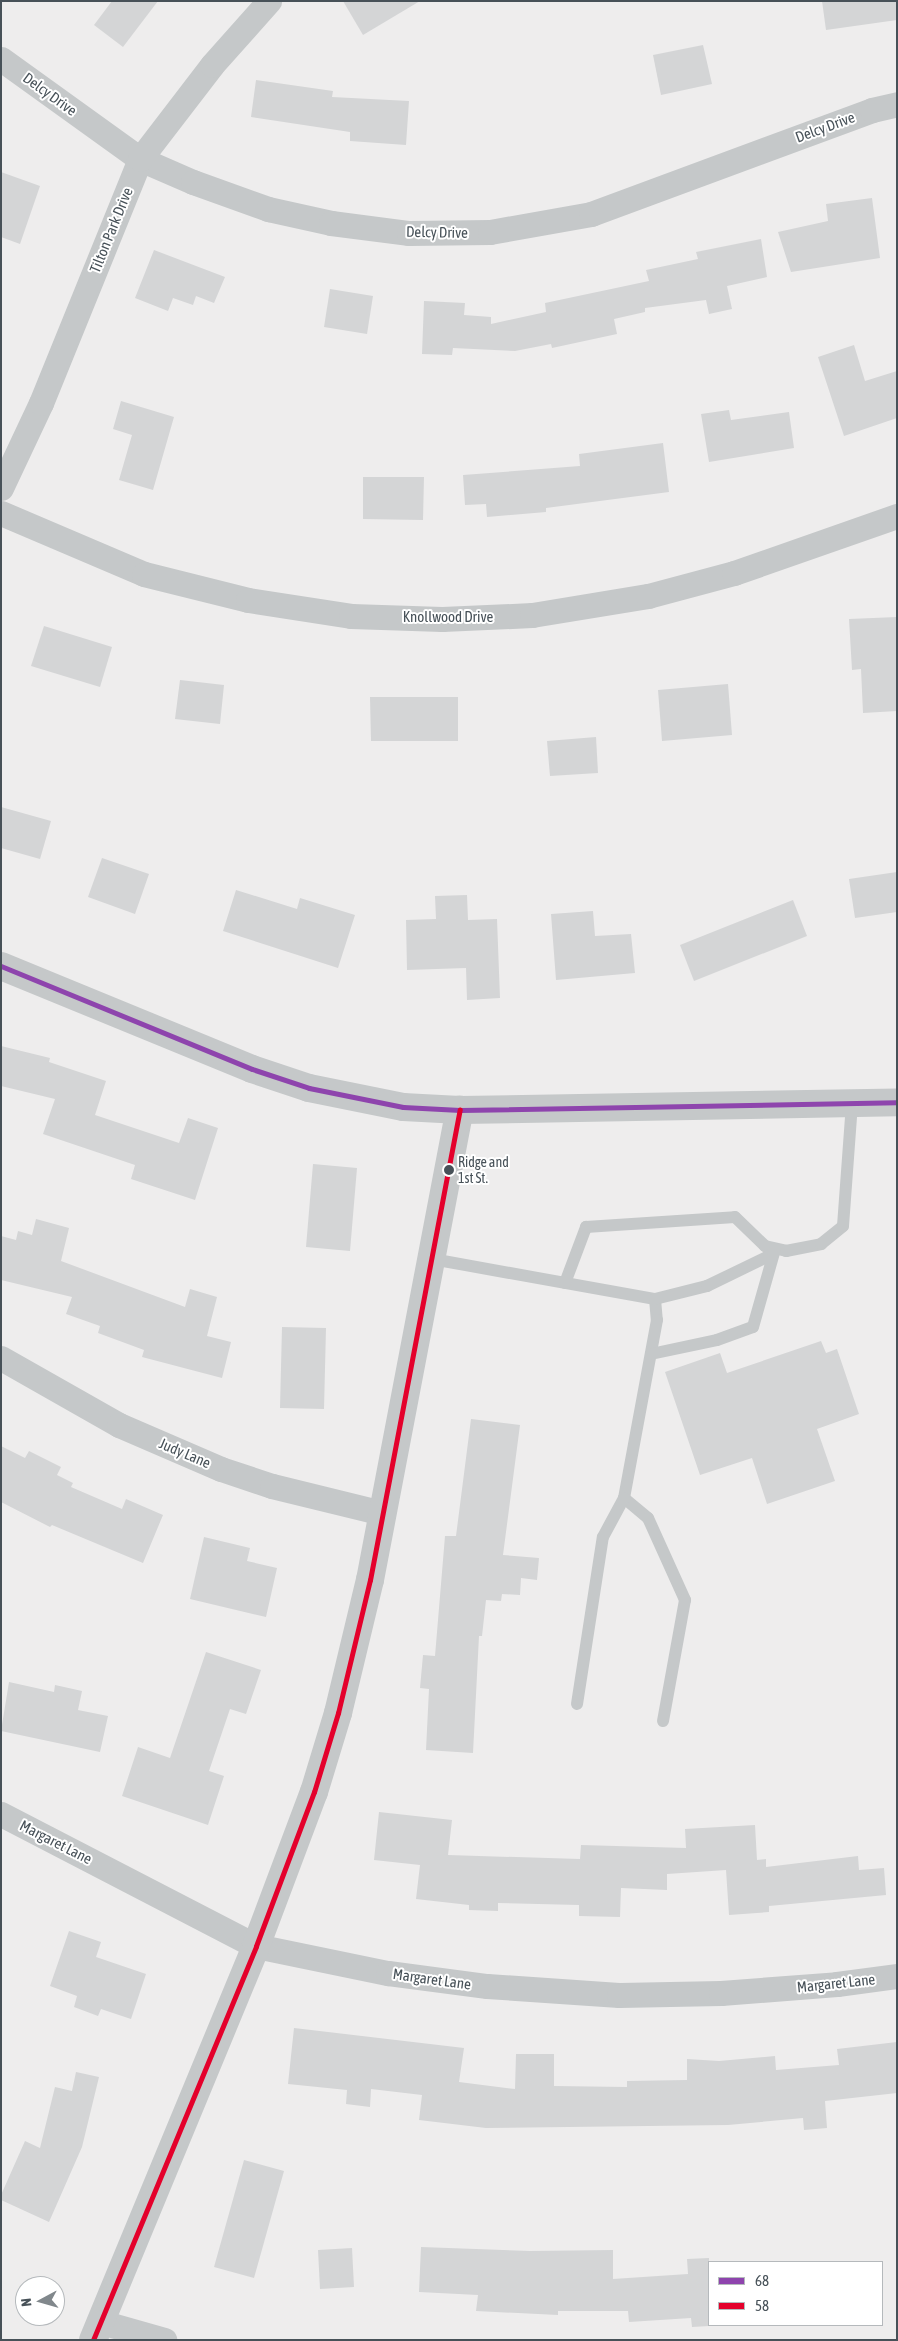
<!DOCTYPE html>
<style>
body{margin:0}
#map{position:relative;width:898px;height:2341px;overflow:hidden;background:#eeeded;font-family:"Asap Condensed",sans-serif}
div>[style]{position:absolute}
.building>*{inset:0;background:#d4d5d6}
.service>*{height:12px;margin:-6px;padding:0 6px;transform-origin:6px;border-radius:6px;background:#c5c8c9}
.minor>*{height:25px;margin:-12.5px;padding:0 12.5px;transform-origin:12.5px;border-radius:12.5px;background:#c5c8c9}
.tertiary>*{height:28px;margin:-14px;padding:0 14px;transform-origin:14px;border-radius:14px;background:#c5c8c9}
.bus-1>*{height:5px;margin:-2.5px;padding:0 2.5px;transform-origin:2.5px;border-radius:2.5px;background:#8e44ad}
.bus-2>*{height:5px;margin:-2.5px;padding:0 2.5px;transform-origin:2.5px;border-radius:2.5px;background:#e4002b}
.dots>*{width:14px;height:14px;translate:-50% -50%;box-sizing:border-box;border:2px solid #fff;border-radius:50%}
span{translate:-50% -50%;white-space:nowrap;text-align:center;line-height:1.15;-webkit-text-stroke:4px #fff;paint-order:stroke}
.bus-label{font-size:14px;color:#475158}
.left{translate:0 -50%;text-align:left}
.street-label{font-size:15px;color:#475158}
.frame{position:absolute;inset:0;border:2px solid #475158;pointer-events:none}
.legend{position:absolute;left:708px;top:2261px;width:175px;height:65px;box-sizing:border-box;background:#fff;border:1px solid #b5b9bc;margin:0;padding:6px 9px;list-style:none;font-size:15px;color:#475158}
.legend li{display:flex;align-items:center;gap:10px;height:25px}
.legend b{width:25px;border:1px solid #b5b9bc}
.north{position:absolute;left:15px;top:2276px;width:50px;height:50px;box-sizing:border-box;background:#fff;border:1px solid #b5b9bc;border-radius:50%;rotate:264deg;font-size:14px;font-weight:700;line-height:20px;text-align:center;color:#475158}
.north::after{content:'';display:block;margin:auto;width:18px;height:22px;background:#81888c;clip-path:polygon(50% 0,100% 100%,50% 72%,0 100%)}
</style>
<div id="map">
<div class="building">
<div style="clip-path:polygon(112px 1px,158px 1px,123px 47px,94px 25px)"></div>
<div style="clip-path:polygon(343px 1px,420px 1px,363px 35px)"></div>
<div style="clip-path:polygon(822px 1px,897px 1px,897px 20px,826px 30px)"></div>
<div style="clip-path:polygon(703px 45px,712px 84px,661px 95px,653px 55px)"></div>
<div style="clip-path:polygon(256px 80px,333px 91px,332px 97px,409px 101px,406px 145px,350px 141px,350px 132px,251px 117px)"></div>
<div style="clip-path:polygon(1px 172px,40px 186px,20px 244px,1px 237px)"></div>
<div style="clip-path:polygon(872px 198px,880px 258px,791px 272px,778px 232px,828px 221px,826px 204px)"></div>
<div style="clip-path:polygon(761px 239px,767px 277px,727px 286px,732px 309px,709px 314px,706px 300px,645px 308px,645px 312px,614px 319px,617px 334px,552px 348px,551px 344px,515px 351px,453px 348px,452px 355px,422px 354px,424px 301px,465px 303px,464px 315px,491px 317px,491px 324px,546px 312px,545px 303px,649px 281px,646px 270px,698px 259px,696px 252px)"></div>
<div style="clip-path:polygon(154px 250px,225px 277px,214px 303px,196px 296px,193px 305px,173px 298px,168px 311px,135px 298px)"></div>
<div style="clip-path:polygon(330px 289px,373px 296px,367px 334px,324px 327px)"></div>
<div style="clip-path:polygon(854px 345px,865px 381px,897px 371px,897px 418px,844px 436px,818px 357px)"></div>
<div style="clip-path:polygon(121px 401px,174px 417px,153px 490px,119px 480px,132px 435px,113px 429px)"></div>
<div style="clip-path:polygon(729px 410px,731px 420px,789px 412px,794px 448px,709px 462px,701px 414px)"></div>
<div style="clip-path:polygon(663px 443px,669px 492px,546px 508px,546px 512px,487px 517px,486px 504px,465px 505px,463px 475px,580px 466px,579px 454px)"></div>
<div style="clip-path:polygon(363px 477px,424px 477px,423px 520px,363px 519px)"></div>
<div style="clip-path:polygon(897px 617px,897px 711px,863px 713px,861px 669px,852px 670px,849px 619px)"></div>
<div style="clip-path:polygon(44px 626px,112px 647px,100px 687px,31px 666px)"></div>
<div style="clip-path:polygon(180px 680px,224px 685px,220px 724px,175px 719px)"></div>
<div style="clip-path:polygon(728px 684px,732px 735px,662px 741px,658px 690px)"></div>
<div style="clip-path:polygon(370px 697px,458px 697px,458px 741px,371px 741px)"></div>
<div style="clip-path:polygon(596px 737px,598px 773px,550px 776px,547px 741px)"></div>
<div style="clip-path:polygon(1px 807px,51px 821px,40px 859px,1px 848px)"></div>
<div style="clip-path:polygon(102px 858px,149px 874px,135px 914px,88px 897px)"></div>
<div style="clip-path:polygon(897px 872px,897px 912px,855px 918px,849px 879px)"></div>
<div style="clip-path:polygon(236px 890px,297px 909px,300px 898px,355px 915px,338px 968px,223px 931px)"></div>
<div style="clip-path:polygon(467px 895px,468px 920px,497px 919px,500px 998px,467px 1000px,466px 968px,407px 970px,406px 920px,436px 919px,435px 896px)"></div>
<div style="clip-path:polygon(793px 900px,807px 936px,694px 981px,680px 945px)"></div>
<div style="clip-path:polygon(593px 911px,595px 936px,631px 934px,635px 973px,556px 980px,551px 914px)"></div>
<div style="clip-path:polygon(1px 1046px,50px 1058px,49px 1062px,106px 1081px,95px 1115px,179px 1143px,188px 1118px,218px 1128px,195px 1200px,131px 1179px,135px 1165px,43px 1134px,55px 1099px,1px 1086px)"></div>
<div style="clip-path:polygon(313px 1164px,357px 1168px,350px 1251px,306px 1247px)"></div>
<div style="clip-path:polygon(36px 1219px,69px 1228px,61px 1261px,185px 1307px,190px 1289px,217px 1297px,207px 1336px,231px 1342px,222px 1378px,142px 1357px,144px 1350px,98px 1333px,100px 1326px,66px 1314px,72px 1297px,1px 1280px,1px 1236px,16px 1240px,18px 1231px,32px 1235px)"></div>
<div style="clip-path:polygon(282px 1327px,326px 1328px,324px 1409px,280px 1408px)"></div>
<div style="clip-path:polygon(821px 1341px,826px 1353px,837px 1349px,859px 1414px,817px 1429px,835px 1481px,767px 1504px,752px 1458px,700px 1475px,665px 1372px,720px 1353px,727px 1373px)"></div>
<div style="clip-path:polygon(471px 1419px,520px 1425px,503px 1555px,539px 1558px,537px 1580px,521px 1578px,520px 1595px,502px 1594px,501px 1601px,486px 1600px,482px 1636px,479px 1636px,473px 1753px,426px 1750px,429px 1689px,420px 1688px,423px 1655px,435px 1656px,445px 1536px,456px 1536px)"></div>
<div style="clip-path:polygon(1px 1446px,25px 1458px,29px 1451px,61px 1467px,57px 1475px,73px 1483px,71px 1487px,122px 1509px,126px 1499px,163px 1515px,143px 1563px,52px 1525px,50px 1527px,1px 1502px)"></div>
<div style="clip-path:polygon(204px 1537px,250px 1548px,247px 1561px,277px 1568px,266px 1617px,190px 1599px)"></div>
<div style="clip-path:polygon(206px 1652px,261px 1670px,246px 1714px,230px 1709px,209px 1771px,224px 1776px,208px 1825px,122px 1796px,138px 1747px,170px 1758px)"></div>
<div style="clip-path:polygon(9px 1682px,54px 1692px,55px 1685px,82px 1691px,78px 1710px,108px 1716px,100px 1752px,1px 1731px)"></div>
<div style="clip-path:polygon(379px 1812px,452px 1820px,448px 1855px,580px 1859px,581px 1845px,686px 1848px,685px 1829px,755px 1825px,757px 1860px,766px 1859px,766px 1867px,858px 1856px,859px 1870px,884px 1868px,886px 1895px,769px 1906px,769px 1912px,729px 1915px,726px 1870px,667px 1874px,667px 1890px,621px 1888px,620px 1917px,579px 1916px,579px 1905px,498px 1903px,498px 1911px,469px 1910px,469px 1905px,416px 1899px,420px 1865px,374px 1860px)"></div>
<div style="clip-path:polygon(69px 1931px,101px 1942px,96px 1957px,146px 1974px,131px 2019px,101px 2009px,98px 2016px,74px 2007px,77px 1996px,50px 1986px)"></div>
<div style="clip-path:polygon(294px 2028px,464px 2048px,459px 2082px,515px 2089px,516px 2054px,554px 2054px,554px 2086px,627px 2087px,627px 2081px,687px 2080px,687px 2059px,719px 2061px,775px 2056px,776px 2070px,839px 2065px,837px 2049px,897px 2042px,897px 2093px,825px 2101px,827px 2128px,804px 2130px,803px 2118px,728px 2125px,486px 2128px,419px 2120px,422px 2095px,371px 2089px,370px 2107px,346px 2104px,347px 2090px,288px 2084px)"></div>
<div style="clip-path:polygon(76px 2072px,99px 2077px,82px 2147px,49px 2222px,1px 2200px,1px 2195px,25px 2141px,40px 2148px,55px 2087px,72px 2091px)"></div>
<div style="clip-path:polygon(244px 2160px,284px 2171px,254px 2278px,214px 2267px)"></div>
<div style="clip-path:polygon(421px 2247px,530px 2251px,613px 2250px,613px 2279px,688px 2274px,687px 2259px,709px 2258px,709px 2326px,692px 2327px,691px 2318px,629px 2322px,628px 2311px,558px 2311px,558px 2315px,476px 2311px,478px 2295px,419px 2292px)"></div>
<div style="clip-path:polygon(352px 2248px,354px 2287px,320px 2289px,318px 2250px)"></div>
</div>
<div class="service">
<div style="left:432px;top:1259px;width:227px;rotate:10.2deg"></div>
<div style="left:655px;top:1299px;width:21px;rotate:85deg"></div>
<div style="left:657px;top:1320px;width:181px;rotate:100.5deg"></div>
<div style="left:624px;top:1498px;width:31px;rotate:40deg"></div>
<div style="left:648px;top:1518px;width:90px;rotate:65.7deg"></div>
<div style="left:685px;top:1600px;width:123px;rotate:100.3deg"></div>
<div style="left:565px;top:1283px;width:60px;rotate:-69.4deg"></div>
<div style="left:586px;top:1227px;width:149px;rotate:-3.8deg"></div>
<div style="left:735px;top:1217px;width:42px;rotate:44deg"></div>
<div style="left:765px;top:1246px;width:22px;rotate:13deg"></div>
<div style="left:786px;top:1251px;width:36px;rotate:-11deg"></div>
<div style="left:821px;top:1244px;width:28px;rotate:-39deg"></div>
<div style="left:843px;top:1226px;width:123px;rotate:-85.8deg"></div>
<div style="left:655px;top:1299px;width:54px;rotate:-14deg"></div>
<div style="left:707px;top:1286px;width:73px;rotate:-25.9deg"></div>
<div style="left:651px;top:1354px;width:67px;rotate:-12deg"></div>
<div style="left:717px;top:1340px;width:38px;rotate:-20deg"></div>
<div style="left:753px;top:1327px;width:81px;rotate:-74.2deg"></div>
<div style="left:577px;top:1704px;width:169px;rotate:-81.2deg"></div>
<div style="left:603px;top:1537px;width:44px;rotate:-61.7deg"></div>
</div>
<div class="minor">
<div style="left:1px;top:59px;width:171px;rotate:35.7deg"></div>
<div style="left:140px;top:159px;width:58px;rotate:23.5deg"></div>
<div style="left:193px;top:182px;width:80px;rotate:19.8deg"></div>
<div style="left:268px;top:209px;width:65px;rotate:12.5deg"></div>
<div style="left:331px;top:223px;width:79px;rotate:7.3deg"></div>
<div style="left:409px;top:233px;width:81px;rotate:-0.7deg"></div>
<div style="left:490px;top:232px;width:103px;rotate:-10.1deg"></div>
<div style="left:591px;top:214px;width:300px;rotate:-20.3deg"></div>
<div style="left:872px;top:110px;width:26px;rotate:-13deg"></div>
<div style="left:1px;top:488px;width:94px;rotate:-64.8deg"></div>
<div style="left:41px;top:403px;width:263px;rotate:-67.9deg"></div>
<div style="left:140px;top:159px;width:118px;rotate:-52.5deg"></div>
<div style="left:212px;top:65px;width:86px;rotate:-48.3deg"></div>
<div style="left:1px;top:513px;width:155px;rotate:23.1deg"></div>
<div style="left:144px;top:574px;width:107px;rotate:14deg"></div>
<div style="left:248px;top:600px;width:104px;rotate:8.8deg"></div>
<div style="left:351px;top:616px;width:91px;rotate:1.9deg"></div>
<div style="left:442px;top:619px;width:90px;rotate:-2.5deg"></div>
<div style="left:532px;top:615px;width:118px;rotate:-9.3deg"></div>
<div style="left:648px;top:596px;width:89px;rotate:-15deg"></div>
<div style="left:734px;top:573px;width:173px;rotate:-19.3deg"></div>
<div style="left:1px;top:1358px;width:136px;rotate:29.6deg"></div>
<div style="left:119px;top:1425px;width:111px;rotate:23.3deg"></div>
<div style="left:221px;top:1469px;width:54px;rotate:18.4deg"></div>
<div style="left:272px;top:1486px;width:113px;rotate:13.8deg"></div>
<div style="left:1px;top:1814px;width:287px;rotate:27.4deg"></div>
<div style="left:256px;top:1946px;width:135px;rotate:11.6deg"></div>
<div style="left:388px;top:1973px;width:100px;rotate:7.5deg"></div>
<div style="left:487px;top:1986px;width:132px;rotate:3.9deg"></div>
<div style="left:619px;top:1995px;width:102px;rotate:-1.1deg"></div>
<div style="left:721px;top:1993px;width:116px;rotate:-4.4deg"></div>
<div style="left:837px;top:1984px;width:61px;rotate:-7.6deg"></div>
<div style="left:101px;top:2322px;width:66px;rotate:15.9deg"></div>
</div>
<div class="tertiary">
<div style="left:1px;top:966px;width:271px;rotate:22.3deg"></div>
<div style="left:252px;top:1069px;width:60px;rotate:18.4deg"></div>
<div style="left:309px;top:1088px;width:96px;rotate:11.4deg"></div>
<div style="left:403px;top:1107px;width:57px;rotate:3deg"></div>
<div style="left:460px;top:1110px;width:437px;rotate:-1deg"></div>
<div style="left:93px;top:2340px;width:426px;rotate:-67.5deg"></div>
<div style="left:256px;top:1946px;width:165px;rotate:-69.4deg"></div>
<div style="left:314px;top:1792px;width:83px;rotate:-73.1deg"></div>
<div style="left:338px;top:1713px;width:137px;rotate:-76.5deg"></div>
<div style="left:370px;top:1580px;width:479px;rotate:-79.2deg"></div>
</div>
<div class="bus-1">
<div style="left:1px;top:966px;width:271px;rotate:22.3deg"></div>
<div style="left:252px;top:1069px;width:60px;rotate:18.4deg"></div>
<div style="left:309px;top:1088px;width:96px;rotate:11.4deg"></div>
<div style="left:403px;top:1107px;width:57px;rotate:3deg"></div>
<div style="left:460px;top:1110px;width:437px;rotate:-1deg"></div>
</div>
<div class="bus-2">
<div style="left:93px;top:2340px;width:426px;rotate:-67.5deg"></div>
<div style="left:256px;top:1946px;width:165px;rotate:-69.4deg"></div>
<div style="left:314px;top:1792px;width:83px;rotate:-73.1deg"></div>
<div style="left:338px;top:1713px;width:137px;rotate:-76.5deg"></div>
<div style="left:370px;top:1580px;width:479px;rotate:-79.2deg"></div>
</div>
<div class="dots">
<div style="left:449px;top:1170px;background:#475158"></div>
</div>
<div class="bus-label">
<span class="left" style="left:458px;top:1170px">Ridge and<br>1st St.</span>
</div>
<div class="street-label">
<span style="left:50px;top:94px;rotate:36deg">Delcy Drive</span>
<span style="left:825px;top:127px;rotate:-20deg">Delcy Drive</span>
<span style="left:111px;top:230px;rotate:-68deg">Tilton Park Drive</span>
<span style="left:437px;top:232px;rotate:1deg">Delcy Drive</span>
<span style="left:448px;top:617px">Knollwood Drive</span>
<span style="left:185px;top:1453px;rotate:23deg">Judy Lane</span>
<span style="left:56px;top:1842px;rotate:27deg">Margaret Lane</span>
<span style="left:432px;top:1979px;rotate:8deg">Margaret Lane</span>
<span style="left:836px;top:1983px;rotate:-6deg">Margaret Lane</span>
</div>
<div class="frame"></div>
<ul class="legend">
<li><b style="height:6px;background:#8e44ad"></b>68</li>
<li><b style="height:6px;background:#e4002b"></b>58</li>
</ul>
<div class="north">N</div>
</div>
